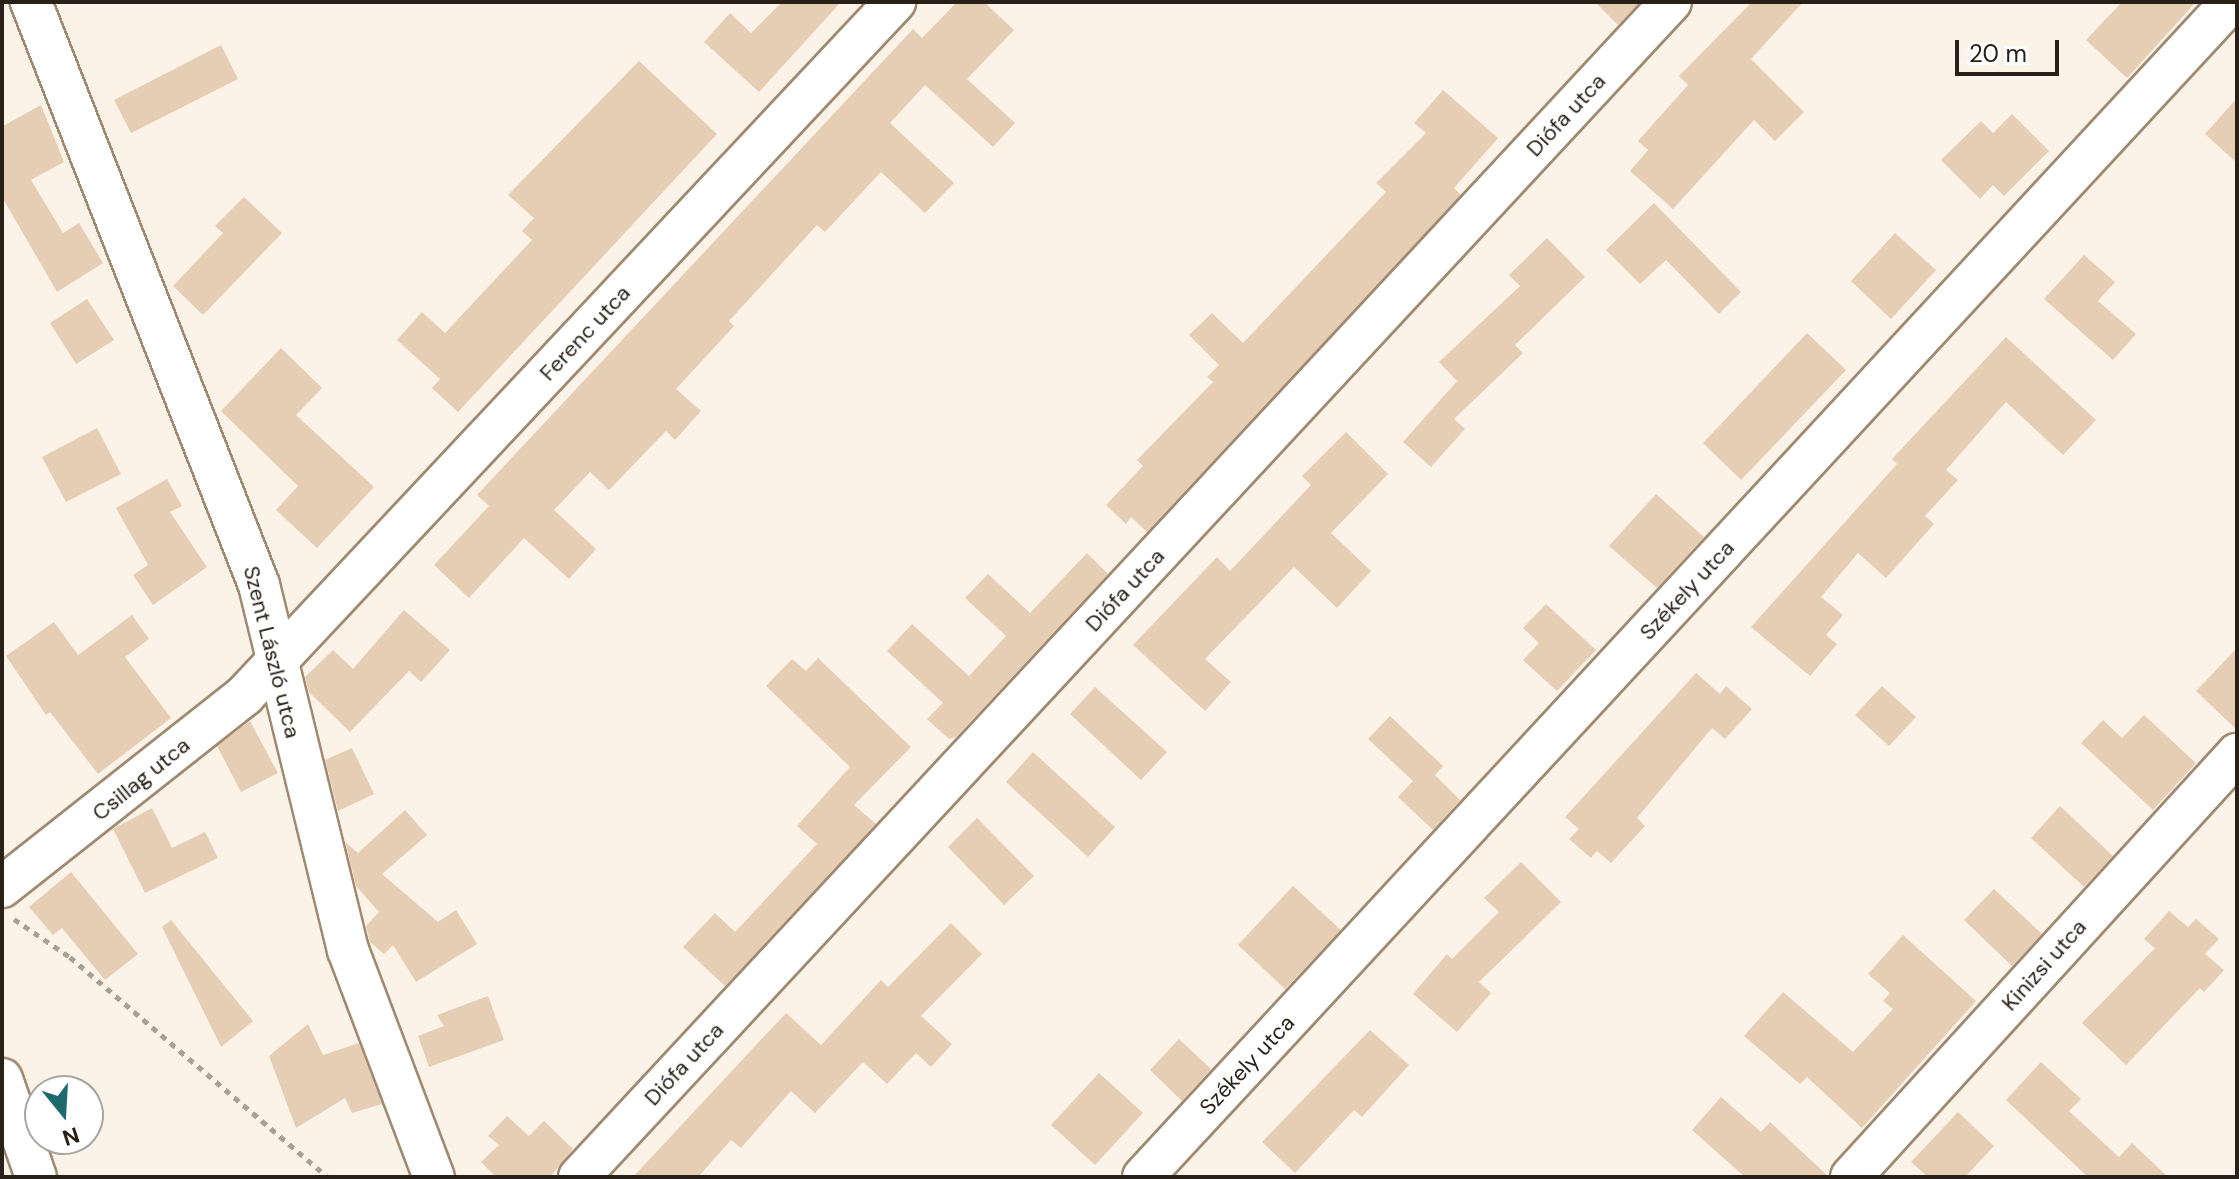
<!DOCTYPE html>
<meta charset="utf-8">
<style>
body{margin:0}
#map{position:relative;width:2239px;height:1179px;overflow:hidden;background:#fcf3e8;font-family:"DM Sans",sans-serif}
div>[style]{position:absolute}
.building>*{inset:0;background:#e5ceb3}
.path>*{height:5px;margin-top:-2.5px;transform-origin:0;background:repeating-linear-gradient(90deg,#a8a095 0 6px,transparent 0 12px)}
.roads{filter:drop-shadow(2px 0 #9f8a71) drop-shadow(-2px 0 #9f8a71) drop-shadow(0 2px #9f8a71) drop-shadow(0 -2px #9f8a71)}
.street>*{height:40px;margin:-20px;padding:0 20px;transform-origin:20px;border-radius:20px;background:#fff}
span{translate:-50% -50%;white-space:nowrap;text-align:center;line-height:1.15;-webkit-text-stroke:8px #fff;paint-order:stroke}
.street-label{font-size:22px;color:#292117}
.frame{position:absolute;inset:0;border:4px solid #292117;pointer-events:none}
.north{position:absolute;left:24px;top:1075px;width:80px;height:80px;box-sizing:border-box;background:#fff;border:2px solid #a9a6a2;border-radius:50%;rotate:162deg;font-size:22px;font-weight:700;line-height:32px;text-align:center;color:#292117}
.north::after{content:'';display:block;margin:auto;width:28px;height:36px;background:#1d6a6e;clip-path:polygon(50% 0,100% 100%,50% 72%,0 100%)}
.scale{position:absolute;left:1955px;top:40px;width:104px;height:36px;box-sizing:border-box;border:4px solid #292117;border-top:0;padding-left:10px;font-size:24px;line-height:28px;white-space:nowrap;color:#292117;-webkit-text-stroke:6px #fff;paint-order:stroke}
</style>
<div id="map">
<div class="building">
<div style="clip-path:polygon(782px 2px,841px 2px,759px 92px,704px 42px,730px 13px,751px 33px)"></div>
<div style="clip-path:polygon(957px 2px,984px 2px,1014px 30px,967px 79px,1015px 123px,993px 147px,925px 85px,890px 123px,954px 183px,925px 213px,881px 172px,825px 232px,817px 225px,729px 321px,734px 326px,676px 389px,701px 411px,675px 440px,666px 431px,609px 490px,590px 472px,554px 510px,596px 549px,569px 579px,524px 538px,469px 598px,434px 565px,489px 506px,477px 495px,913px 29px,922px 38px)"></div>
<div style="clip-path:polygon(1595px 2px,1640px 2px,1618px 25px)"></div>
<div style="clip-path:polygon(1752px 2px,1803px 2px,1751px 59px,1804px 112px,1775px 141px,1754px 120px,1673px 209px,1630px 171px,1648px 150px,1638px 141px,1688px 85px,1679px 76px)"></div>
<div style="clip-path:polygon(2122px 2px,2196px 2px,2127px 78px,2086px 40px)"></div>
<div style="clip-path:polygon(221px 45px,238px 79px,131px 133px,114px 100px)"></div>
<div style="clip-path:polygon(639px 61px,717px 134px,458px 412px,432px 388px,440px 379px,397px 340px,422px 312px,445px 333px,532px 240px,522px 231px,534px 218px,508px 195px)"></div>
<div style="clip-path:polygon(1443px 90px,1498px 138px,1454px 188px,1461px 195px,1147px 532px,1131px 517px,1126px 524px,1106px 505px,1143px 466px,1137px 460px,1213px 382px,1207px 377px,1219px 365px,1189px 335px,1212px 313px,1243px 343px,1386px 192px,1376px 183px,1426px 133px,1414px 123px)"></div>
<div style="clip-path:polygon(2237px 98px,2237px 163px,2205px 134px)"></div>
<div style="clip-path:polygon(41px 105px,64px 162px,31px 180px,63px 233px,79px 223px,103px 263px,57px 292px,2px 197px,3px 126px)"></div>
<div style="clip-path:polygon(2012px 114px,2049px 151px,2004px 196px,1993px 185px,1980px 199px,1941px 160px,1981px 121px,1993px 133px)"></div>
<div style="clip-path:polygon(244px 197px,282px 233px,203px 315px,173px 286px,223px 233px,215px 226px)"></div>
<div style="clip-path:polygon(1654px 203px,1741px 292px,1719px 314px,1666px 260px,1640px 284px,1606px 250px)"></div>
<div style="clip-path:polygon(1895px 233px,1936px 270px,1891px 319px,1851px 281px)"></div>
<div style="clip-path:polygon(1547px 238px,1585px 277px,1515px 345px,1523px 353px,1454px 419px,1465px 429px,1431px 467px,1403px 442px,1457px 381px,1439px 362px,1520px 286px,1509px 275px)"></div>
<div style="clip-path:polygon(2084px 255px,2115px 282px,2098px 301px,2136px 334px,2113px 360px,2044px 299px)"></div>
<div style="clip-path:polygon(87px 299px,114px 340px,76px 364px,50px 323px)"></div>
<div style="clip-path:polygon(1807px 333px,1846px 370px,1741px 480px,1703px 443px)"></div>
<div style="clip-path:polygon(2006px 337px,2096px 420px,2063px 455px,2006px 402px,1946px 470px,1958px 480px,1925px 516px,1934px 524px,1886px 578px,1858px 553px,1821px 597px,1843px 615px,1826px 635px,1837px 644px,1810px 676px,1751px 627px,1897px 464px,1892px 459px)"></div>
<div style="clip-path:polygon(281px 348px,322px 388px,296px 415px,374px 487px,317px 548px,276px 510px,298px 486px,221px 411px)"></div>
<div style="clip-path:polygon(97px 428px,121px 474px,66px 502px,42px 457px)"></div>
<div style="clip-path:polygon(1346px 432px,1388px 474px,1331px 533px,1371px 571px,1337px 608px,1294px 567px,1205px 659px,1231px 682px,1205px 711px,1133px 645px,1217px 557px,1230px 571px,1311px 485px,1302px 476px)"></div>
<div style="clip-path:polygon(167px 479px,182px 506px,170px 512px,207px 567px,153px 605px,133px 575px,148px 565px,116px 508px)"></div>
<div style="clip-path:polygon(1656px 494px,1704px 537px,1657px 588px,1609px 546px)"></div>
<div style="clip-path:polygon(1087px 553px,1108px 574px,956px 737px,949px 739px,927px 719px,943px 703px,887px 651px,912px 624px,969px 676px,1006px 636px,965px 598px,988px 574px,1030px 613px)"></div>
<div style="clip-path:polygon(1546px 604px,1596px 650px,1557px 691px,1523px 660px,1539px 643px,1523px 628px)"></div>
<div style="clip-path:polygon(404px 610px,450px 650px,421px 682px,409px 671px,350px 732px,309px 692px,305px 677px,333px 650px,353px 669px)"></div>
<div style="clip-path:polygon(132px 615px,149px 639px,125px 657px,171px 718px,98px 774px,50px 712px,46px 715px,6px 656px,54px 622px,78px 655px)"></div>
<div style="clip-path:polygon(2237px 648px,2237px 730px,2196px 691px)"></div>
<div style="clip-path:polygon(818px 658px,911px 747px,854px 805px,876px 824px,725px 986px,683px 947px,715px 913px,735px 932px,817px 844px,797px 826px,850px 767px,766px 686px,792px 659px,806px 671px)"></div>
<div style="clip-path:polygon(1696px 673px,1720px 694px,1726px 686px,1752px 709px,1725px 739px,1712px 728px,1637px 818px,1645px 826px,1611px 863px,1597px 851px,1591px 858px,1569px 839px,1579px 829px,1565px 817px)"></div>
<div style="clip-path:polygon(1882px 686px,1916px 717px,1889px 746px,1855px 715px)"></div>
<div style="clip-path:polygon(1095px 687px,1167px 752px,1141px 780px,1070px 714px)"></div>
<div style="clip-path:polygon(2144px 715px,2196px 763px,2153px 810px,2081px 743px,2103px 720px,2122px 738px)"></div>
<div style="clip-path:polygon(1390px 716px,1443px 766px,1435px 775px,1460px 800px,1433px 830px,1398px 797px,1413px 781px,1368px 739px)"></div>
<div style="clip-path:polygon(250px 721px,278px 773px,241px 792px,217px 746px)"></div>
<div style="clip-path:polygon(352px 748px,374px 794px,338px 811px,325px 760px)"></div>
<div style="clip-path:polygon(1033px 752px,1115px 827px,1088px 857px,1006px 782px)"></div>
<div style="clip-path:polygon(2060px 806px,2113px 856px,2084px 887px,2031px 838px)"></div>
<div style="clip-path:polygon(152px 808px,172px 848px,205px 832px,218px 858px,145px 893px,113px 829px)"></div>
<div style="clip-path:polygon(405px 810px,427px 835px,382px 874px,438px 922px,456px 910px,477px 944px,416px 982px,393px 945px,384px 954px,370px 942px,366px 926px,379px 912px,356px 886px,345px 842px,358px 853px)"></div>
<div style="clip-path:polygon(977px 818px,1034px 876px,1004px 905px,948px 847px)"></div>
<div style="clip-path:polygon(1521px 862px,1561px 902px,1479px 982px,1491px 993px,1457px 1032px,1413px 994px,1447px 954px,1452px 959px,1499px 912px,1484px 898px)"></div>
<div style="clip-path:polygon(71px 872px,138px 954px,105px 980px,62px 928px,53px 935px,29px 907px)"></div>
<div style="clip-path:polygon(1293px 886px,1341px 930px,1285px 989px,1238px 945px)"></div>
<div style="clip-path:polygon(1994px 889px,2042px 934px,2012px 966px,1964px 920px)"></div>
<div style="clip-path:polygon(2169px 911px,2188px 927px,2196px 919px,2219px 939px,2205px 954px,2224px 970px,2204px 992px,2200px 988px,2126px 1065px,2082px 1023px,2155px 948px,2144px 939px)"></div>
<div style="clip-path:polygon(171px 920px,253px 1021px,221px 1047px,162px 927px)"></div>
<div style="clip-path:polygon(951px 923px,982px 954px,921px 1016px,952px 1044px,931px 1067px,916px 1053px,887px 1084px,863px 1062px,815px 1113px,791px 1091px,741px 1148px,731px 1140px,698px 1177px,633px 1177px,786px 1013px,821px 1045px,881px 980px,888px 987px)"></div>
<div style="clip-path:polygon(1903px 935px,1976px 1001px,1862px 1128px,1807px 1077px,1800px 1084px,1744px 1036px,1783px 992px,1853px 1052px,1893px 1009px,1883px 1001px,1890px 993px,1868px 974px)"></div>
<div style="clip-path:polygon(488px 996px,504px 1040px,429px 1067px,418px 1036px,444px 1026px,437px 1015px)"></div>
<div style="clip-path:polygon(308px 1024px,323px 1055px,359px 1043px,382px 1104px,352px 1113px,345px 1098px,296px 1128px,269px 1056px)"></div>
<div style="clip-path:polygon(1370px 1030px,1409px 1065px,1362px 1117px,1354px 1110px,1295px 1173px,1262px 1142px)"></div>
<div style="clip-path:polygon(1179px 1039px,1211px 1069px,1182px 1101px,1150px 1070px)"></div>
<div style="clip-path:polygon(2041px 1062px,2081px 1099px,2069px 1111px,2119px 1157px,2132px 1143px,2168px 1177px,2088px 1177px,2006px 1100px)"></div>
<div style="clip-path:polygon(1099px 1073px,1143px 1113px,1095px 1165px,1051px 1125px)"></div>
<div style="clip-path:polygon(1721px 1097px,1761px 1132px,1770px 1122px,1829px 1177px,1745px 1177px,1692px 1130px)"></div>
<div style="clip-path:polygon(1958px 1112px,1994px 1146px,1965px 1177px,1928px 1177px,1911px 1162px)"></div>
<div style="clip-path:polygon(507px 1116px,529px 1136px,544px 1121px,573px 1149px,550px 1177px,496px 1177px,481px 1162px,499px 1145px,488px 1136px)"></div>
</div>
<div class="path">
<div style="left:14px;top:919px;width:68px;rotate:34.2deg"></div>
<div style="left:70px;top:957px;width:339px;rotate:40.5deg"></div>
</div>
<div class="roads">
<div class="street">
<div style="left:31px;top:2px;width:626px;rotate:68.64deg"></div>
<div style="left:259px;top:585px;width:376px;rotate:76.3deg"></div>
<div style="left:348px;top:950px;width:243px;rotate:69.3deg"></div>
<div style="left:2px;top:887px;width:308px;rotate:-38.3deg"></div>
<div style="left:244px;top:696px;width:952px;rotate:-46.83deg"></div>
<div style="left:2px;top:1079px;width:104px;rotate:70.9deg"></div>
<div style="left:579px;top:1177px;width:1604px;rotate:-47.1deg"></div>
<div style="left:1143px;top:1177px;width:1601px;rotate:-47.2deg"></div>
<div style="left:1851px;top:1177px;width:573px;rotate:-47.62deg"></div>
</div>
</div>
<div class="street-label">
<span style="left:1566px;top:115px;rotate:-47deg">Diófa utca</span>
<span style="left:585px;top:333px;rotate:-47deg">Ferenc utca</span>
<span style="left:1125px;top:590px;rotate:-47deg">Diófa utca</span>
<span style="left:1687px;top:590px;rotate:-47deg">Székely utca</span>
<span style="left:272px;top:652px;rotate:76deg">Szent László utca</span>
<span style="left:141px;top:779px;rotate:-39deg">Csillag utca</span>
<span style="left:2044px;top:965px;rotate:-48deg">Kinizsi utca</span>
<span style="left:684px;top:1064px;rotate:-47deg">Diófa utca</span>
<span style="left:1247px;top:1065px;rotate:-47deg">Székely utca</span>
</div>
<div class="frame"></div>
<div class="north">N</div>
<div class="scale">20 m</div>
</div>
